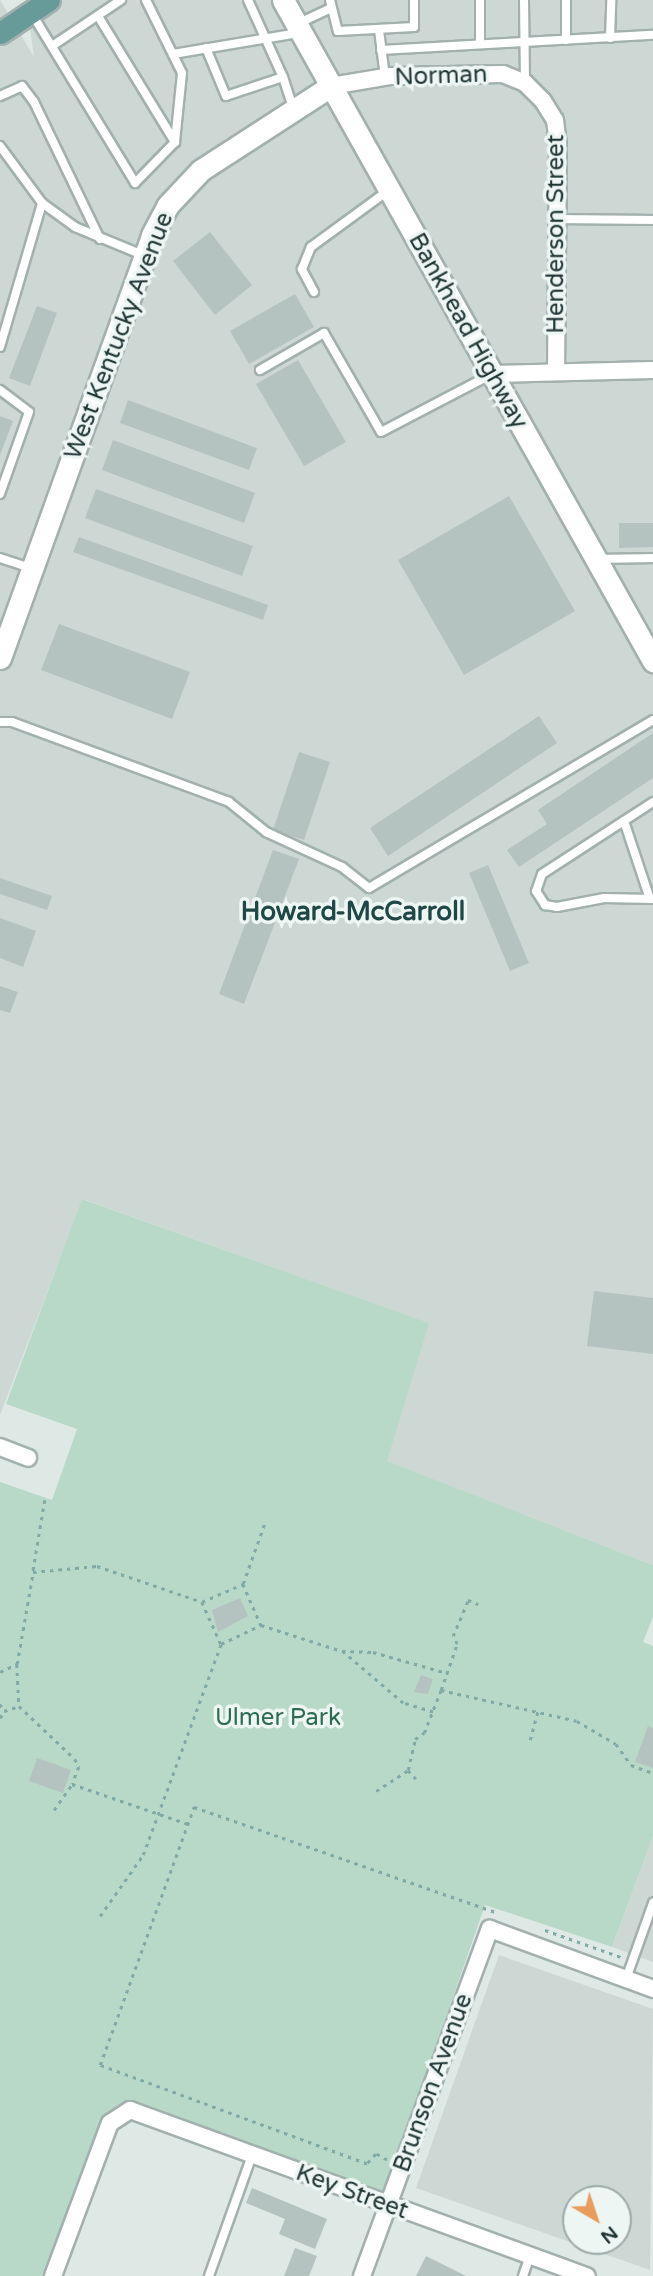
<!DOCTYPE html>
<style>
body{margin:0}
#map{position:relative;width:653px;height:2276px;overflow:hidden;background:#dee9e6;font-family:"Varela Round",sans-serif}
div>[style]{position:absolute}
.built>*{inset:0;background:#cdd8d5}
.green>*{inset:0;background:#b8d9c8}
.building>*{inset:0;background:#b4c3c0}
.path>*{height:2.5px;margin-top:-1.25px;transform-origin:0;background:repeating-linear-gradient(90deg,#81aaa6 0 3.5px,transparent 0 8.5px)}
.roads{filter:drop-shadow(2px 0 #a2b0ae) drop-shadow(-2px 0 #a2b0ae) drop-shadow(0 2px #a2b0ae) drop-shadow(0 -2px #a2b0ae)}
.lane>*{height:8px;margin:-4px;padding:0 4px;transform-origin:4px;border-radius:4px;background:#fff}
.street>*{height:16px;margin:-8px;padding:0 8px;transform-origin:8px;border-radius:8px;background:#fff}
.secondary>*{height:21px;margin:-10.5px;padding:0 10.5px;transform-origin:10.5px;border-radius:10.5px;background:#fff}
.primary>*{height:21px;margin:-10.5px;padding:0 10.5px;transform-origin:10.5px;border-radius:10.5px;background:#669b99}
span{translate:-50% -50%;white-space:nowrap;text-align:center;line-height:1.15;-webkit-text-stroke:7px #eef6f4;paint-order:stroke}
.street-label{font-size:24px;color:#213736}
.park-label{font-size:24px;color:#2e6b53}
.neighbourhood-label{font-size:26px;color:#1f4746;font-weight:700}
.north{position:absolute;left:562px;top:2185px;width:70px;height:70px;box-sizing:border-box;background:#eef6f4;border:2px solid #9caaa8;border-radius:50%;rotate:141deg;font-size:19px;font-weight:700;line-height:28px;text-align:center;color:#213736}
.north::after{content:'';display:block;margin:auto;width:24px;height:32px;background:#e89d5d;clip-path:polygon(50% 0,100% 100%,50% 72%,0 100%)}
</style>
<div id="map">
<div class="built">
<div style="clip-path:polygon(0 0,34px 57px,26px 0,653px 0,653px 1565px,386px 1461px,428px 1323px,83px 1199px,0 1415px)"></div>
<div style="clip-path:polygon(653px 1836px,653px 1962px,612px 1947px)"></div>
<div style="clip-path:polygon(evenodd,499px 1955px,653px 2009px,650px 2270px,416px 2188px,499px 1955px,576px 2199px,618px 2199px,618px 2241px,576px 2241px,576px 2199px)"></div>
</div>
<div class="green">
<div style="clip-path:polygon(82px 1199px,429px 1323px,387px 1461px,653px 1565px,653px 1617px,643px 1642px,653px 1646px,653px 1836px,612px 1947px,485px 1905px,383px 2199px,121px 2109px,50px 2276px,0 2276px,0 1482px,52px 1500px,77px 1429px,6px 1404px)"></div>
</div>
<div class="building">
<div style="clip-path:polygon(210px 232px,252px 285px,215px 315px,173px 261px)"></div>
<div style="clip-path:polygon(295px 294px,314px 327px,249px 364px,230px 331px)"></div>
<div style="clip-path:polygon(37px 306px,57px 313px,30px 386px,9px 378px)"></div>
<div style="clip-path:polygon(298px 360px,346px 442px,304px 466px,256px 384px)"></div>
<div style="clip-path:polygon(128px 400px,257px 448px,249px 470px,120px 423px)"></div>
<div style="clip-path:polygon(0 416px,13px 421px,0 455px)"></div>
<div style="clip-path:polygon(113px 440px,255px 493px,244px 523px,102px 470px)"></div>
<div style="clip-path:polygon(96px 489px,253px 546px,242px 576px,85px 518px)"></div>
<div style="clip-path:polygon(509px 496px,575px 611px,464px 675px,398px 560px)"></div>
<div style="clip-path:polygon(619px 523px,653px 523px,653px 547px,619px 548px)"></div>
<div style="clip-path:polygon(79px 537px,268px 605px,263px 620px,73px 552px)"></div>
<div style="clip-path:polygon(59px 624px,190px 672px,172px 719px,41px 670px)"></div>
<div style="clip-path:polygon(539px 716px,557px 743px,388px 856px,370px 828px)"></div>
<div style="clip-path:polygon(653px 733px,653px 778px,519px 867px,507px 850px,547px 824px,538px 810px)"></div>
<div style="clip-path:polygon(299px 752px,330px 762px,304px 840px,273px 830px)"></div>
<div style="clip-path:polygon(273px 850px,299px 859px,244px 1004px,219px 994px)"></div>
<div style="clip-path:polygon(488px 865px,529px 963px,510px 971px,469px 873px)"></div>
<div style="clip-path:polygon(0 878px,52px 896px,47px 910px,0 894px)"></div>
<div style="clip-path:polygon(0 918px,36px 931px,23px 967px,0 958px)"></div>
<div style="clip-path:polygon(0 986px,18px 992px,10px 1013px,0 1010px)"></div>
<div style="clip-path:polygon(594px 1291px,653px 1298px,653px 1354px,587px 1346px)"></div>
<div style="clip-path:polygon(240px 1598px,248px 1616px,218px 1632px,212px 1610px)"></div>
<div style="clip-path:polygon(421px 1675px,433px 1679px,428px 1694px,414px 1692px)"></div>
<div style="clip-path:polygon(648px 1726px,653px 1728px,653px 1768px,635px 1762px)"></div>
<div style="clip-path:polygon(37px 1758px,71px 1770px,63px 1793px,29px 1781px)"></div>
<div style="clip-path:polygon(252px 2188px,327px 2219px,315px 2249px,279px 2234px,285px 2219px,246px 2203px)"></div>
<div style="clip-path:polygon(295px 2248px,317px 2256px,309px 2276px,284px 2276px)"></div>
<div style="clip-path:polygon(426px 2256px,466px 2276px,416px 2276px)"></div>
</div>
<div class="path">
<div style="left:45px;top:1500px;width:73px;rotate:99.5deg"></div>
<div style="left:33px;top:1572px;width:64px;rotate:-5.4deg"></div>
<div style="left:97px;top:1566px;width:111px;rotate:18.9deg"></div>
<div style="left:202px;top:1602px;width:45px;rotate:-23.7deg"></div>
<div style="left:243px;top:1584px;width:45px;rotate:66.3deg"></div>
<div style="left:243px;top:1584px;width:63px;rotate:-70.4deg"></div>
<div style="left:202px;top:1602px;width:46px;rotate:65.7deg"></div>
<div style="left:221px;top:1644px;width:44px;rotate:-25.4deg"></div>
<div style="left:261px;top:1625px;width:85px;rotate:17.8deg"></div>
<div style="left:17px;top:1664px;width:42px;rotate:87.3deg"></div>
<div style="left:19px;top:1706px;width:77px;rotate:43.4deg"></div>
<div style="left:75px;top:1759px;width:9px;rotate:63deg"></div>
<div style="left:79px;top:1767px;width:18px;rotate:112deg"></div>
<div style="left:0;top:1672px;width:19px;rotate:-25deg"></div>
<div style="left:17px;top:1664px;width:93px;rotate:-80.1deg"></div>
<div style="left:441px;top:1690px;width:49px;rotate:-70.8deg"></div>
<div style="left:457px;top:1644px;width:9px;rotate:-117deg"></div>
<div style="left:453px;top:1636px;width:39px;rotate:-67deg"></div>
<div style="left:468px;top:1600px;width:11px;rotate:22deg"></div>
<div style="left:0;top:1704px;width:8px;rotate:60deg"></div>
<div style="left:4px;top:1711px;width:16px;rotate:-18deg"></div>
<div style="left:433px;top:1712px;width:31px;rotate:-163deg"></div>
<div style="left:403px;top:1703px;width:80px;rotate:-139.6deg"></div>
<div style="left:342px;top:1651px;width:31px;rotate:2deg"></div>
<div style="left:373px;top:1652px;width:77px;rotate:15.8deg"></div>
<div style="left:0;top:1718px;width:8px;rotate:-60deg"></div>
<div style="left:530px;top:1740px;width:30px;rotate:-75deg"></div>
<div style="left:408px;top:1770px;width:12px;rotate:48deg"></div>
<div style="left:376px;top:1791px;width:38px;rotate:-33deg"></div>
<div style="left:408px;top:1770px;width:32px;rotate:-77deg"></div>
<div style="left:415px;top:1739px;width:11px;rotate:-34deg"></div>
<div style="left:424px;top:1733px;width:46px;rotate:-68.4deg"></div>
<div style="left:441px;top:1690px;width:139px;rotate:12.8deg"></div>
<div style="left:577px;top:1721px;width:45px;rotate:30.5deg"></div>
<div style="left:616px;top:1744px;width:26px;rotate:54deg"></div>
<div style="left:631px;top:1765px;width:23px;rotate:20deg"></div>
<div style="left:54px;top:1810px;width:32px;rotate:-55deg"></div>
<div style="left:72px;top:1784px;width:123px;rotate:19deg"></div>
<div style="left:100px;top:1916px;width:75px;rotate:-54.8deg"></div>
<div style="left:143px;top:1855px;width:225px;rotate:-69.7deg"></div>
<div style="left:545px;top:1930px;width:81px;rotate:19.6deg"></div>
<div style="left:387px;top:2160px;width:13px;rotate:-151deg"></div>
<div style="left:376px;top:2154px;width:13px;rotate:132deg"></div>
<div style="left:367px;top:2164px;width:285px;rotate:-159.7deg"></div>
<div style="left:100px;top:2065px;width:275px;rotate:-70deg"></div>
<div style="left:194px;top:1807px;width:320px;rotate:19.2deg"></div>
</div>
<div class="roads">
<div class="lane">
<div style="left:248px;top:0;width:85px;rotate:65.6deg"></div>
<div style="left:330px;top:0;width:32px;rotate:76deg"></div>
<div style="left:338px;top:31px;width:76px;rotate:-3deg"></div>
<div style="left:414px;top:27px;width:27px;rotate:-90deg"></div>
<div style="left:524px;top:0;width:83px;rotate:89.3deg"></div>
<div style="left:566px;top:0;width:40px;rotate:90deg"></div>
<div style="left:32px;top:14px;width:198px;rotate:58.6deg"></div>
<div style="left:135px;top:183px;width:57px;rotate:-45.7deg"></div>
<div style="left:175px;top:142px;width:69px;rotate:-84.2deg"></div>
<div style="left:182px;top:73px;width:81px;rotate:-116.3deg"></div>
<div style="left:98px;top:16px;width:148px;rotate:58.6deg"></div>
<div style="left:297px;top:24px;width:38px;rotate:-25deg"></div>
<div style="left:379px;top:30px;width:47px;rotate:82.7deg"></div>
<div style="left:610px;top:38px;width:38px;rotate:-88deg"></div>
<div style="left:480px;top:44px;width:44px;rotate:-90deg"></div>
<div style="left:52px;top:46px;width:83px;rotate:-33.7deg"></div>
<div style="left:206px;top:48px;width:52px;rotate:67.4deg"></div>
<div style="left:226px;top:96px;width:60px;rotate:-18.4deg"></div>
<div style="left:283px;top:77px;width:32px;rotate:72deg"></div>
<div style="left:381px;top:50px;width:272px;rotate:-3.2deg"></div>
<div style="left:173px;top:54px;width:127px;rotate:-9.5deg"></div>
<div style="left:0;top:96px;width:24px;rotate:-24deg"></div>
<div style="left:22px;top:86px;width:20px;rotate:53deg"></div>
<div style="left:34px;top:102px;width:152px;rotate:64.3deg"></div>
<div style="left:0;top:146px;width:71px;rotate:53.6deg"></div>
<div style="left:42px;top:203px;width:41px;rotate:36deg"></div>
<div style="left:75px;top:227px;width:74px;rotate:22.4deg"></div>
<div style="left:558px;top:219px;width:95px;rotate:0.6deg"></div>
<div style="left:314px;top:292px;width:26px;rotate:-118deg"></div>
<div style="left:302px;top:269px;width:24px;rotate:-68deg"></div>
<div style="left:311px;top:247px;width:97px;rotate:-36.2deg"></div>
<div style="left:0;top:347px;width:150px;rotate:-73.7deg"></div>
<div style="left:260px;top:370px;width:74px;rotate:-30deg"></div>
<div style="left:324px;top:333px;width:114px;rotate:60.1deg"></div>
<div style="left:381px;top:432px;width:125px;rotate:-27.6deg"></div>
<div style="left:0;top:390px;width:36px;rotate:37deg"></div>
<div style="left:29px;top:412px;width:87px;rotate:109.5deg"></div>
<div style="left:0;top:558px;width:33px;rotate:18deg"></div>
<div style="left:598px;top:559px;width:55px;rotate:-1deg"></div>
<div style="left:0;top:722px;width:12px"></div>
<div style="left:12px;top:722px;width:231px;rotate:20.2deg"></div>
<div style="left:229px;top:802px;width:48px;rotate:39deg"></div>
<div style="left:266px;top:832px;width:84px;rotate:24.7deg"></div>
<div style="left:342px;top:867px;width:34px;rotate:38deg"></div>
<div style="left:369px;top:888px;width:330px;rotate:-30.6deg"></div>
<div style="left:653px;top:802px;width:132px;rotate:147deg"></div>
<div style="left:542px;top:874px;width:18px;rotate:109deg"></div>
<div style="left:536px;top:891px;width:17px;rotate:57deg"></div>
<div style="left:545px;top:905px;width:12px;rotate:9deg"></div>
<div style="left:557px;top:907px;width:48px;rotate:-10.8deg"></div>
<div style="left:604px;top:898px;width:49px;rotate:1.2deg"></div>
<div style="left:624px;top:821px;width:82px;rotate:71.6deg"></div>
<div style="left:626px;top:1979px;width:81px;rotate:-70.4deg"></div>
<div style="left:209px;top:2276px;width:128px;rotate:-70.4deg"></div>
<div style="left:523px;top:2276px;width:21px;rotate:-71deg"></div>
</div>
<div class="street">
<div style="left:331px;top:86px;width:61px;rotate:-9.5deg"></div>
<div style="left:391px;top:76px;width:112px;rotate:-1deg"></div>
<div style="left:503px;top:74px;width:24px;rotate:22deg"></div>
<div style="left:525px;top:83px;width:25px;rotate:45deg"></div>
<div style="left:543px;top:101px;width:22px;rotate:58deg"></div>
<div style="left:555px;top:120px;width:25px;rotate:83deg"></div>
<div style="left:558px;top:145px;width:225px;rotate:90.5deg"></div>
<div style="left:492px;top:374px;width:161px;rotate:-1.4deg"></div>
<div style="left:0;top:1447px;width:30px;rotate:21deg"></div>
<div style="left:53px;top:2276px;width:163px;rotate:-69.6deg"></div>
<div style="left:110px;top:2123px;width:24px;rotate:-33deg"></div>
<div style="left:130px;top:2110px;width:486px;rotate:20deg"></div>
<div style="left:362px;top:2276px;width:370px;rotate:-69.8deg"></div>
<div style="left:490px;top:1929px;width:174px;rotate:20.2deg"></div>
</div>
<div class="secondary">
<div style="left:283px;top:0;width:758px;rotate:60.76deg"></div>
<div style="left:0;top:658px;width:449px;rotate:-70.2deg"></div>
<div style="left:152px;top:235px;width:34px;rotate:-62deg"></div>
<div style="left:168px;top:205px;width:48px;rotate:-46.7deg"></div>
<div style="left:201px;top:170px;width:155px;rotate:-32.9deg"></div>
</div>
<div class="primary">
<div style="left:0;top:33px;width:59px;rotate:-34deg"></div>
</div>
</div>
<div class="street-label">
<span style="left:441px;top:76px;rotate:-2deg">Norman</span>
<span style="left:556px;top:234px;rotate:-90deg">Henderson Street</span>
<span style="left:468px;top:331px;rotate:61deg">Bankhead Highway</span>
<span style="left:119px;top:336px;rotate:-69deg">West Kentucky Avenue</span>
<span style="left:433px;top:2083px;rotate:-70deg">Brunson Avenue</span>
<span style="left:352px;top:2192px;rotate:20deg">Key Street</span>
</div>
<div class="park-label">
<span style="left:278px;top:1718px">Ulmer Park</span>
</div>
<div class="neighbourhood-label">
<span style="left:353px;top:912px">Howard-McCarroll</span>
</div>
<div class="north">N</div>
</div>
